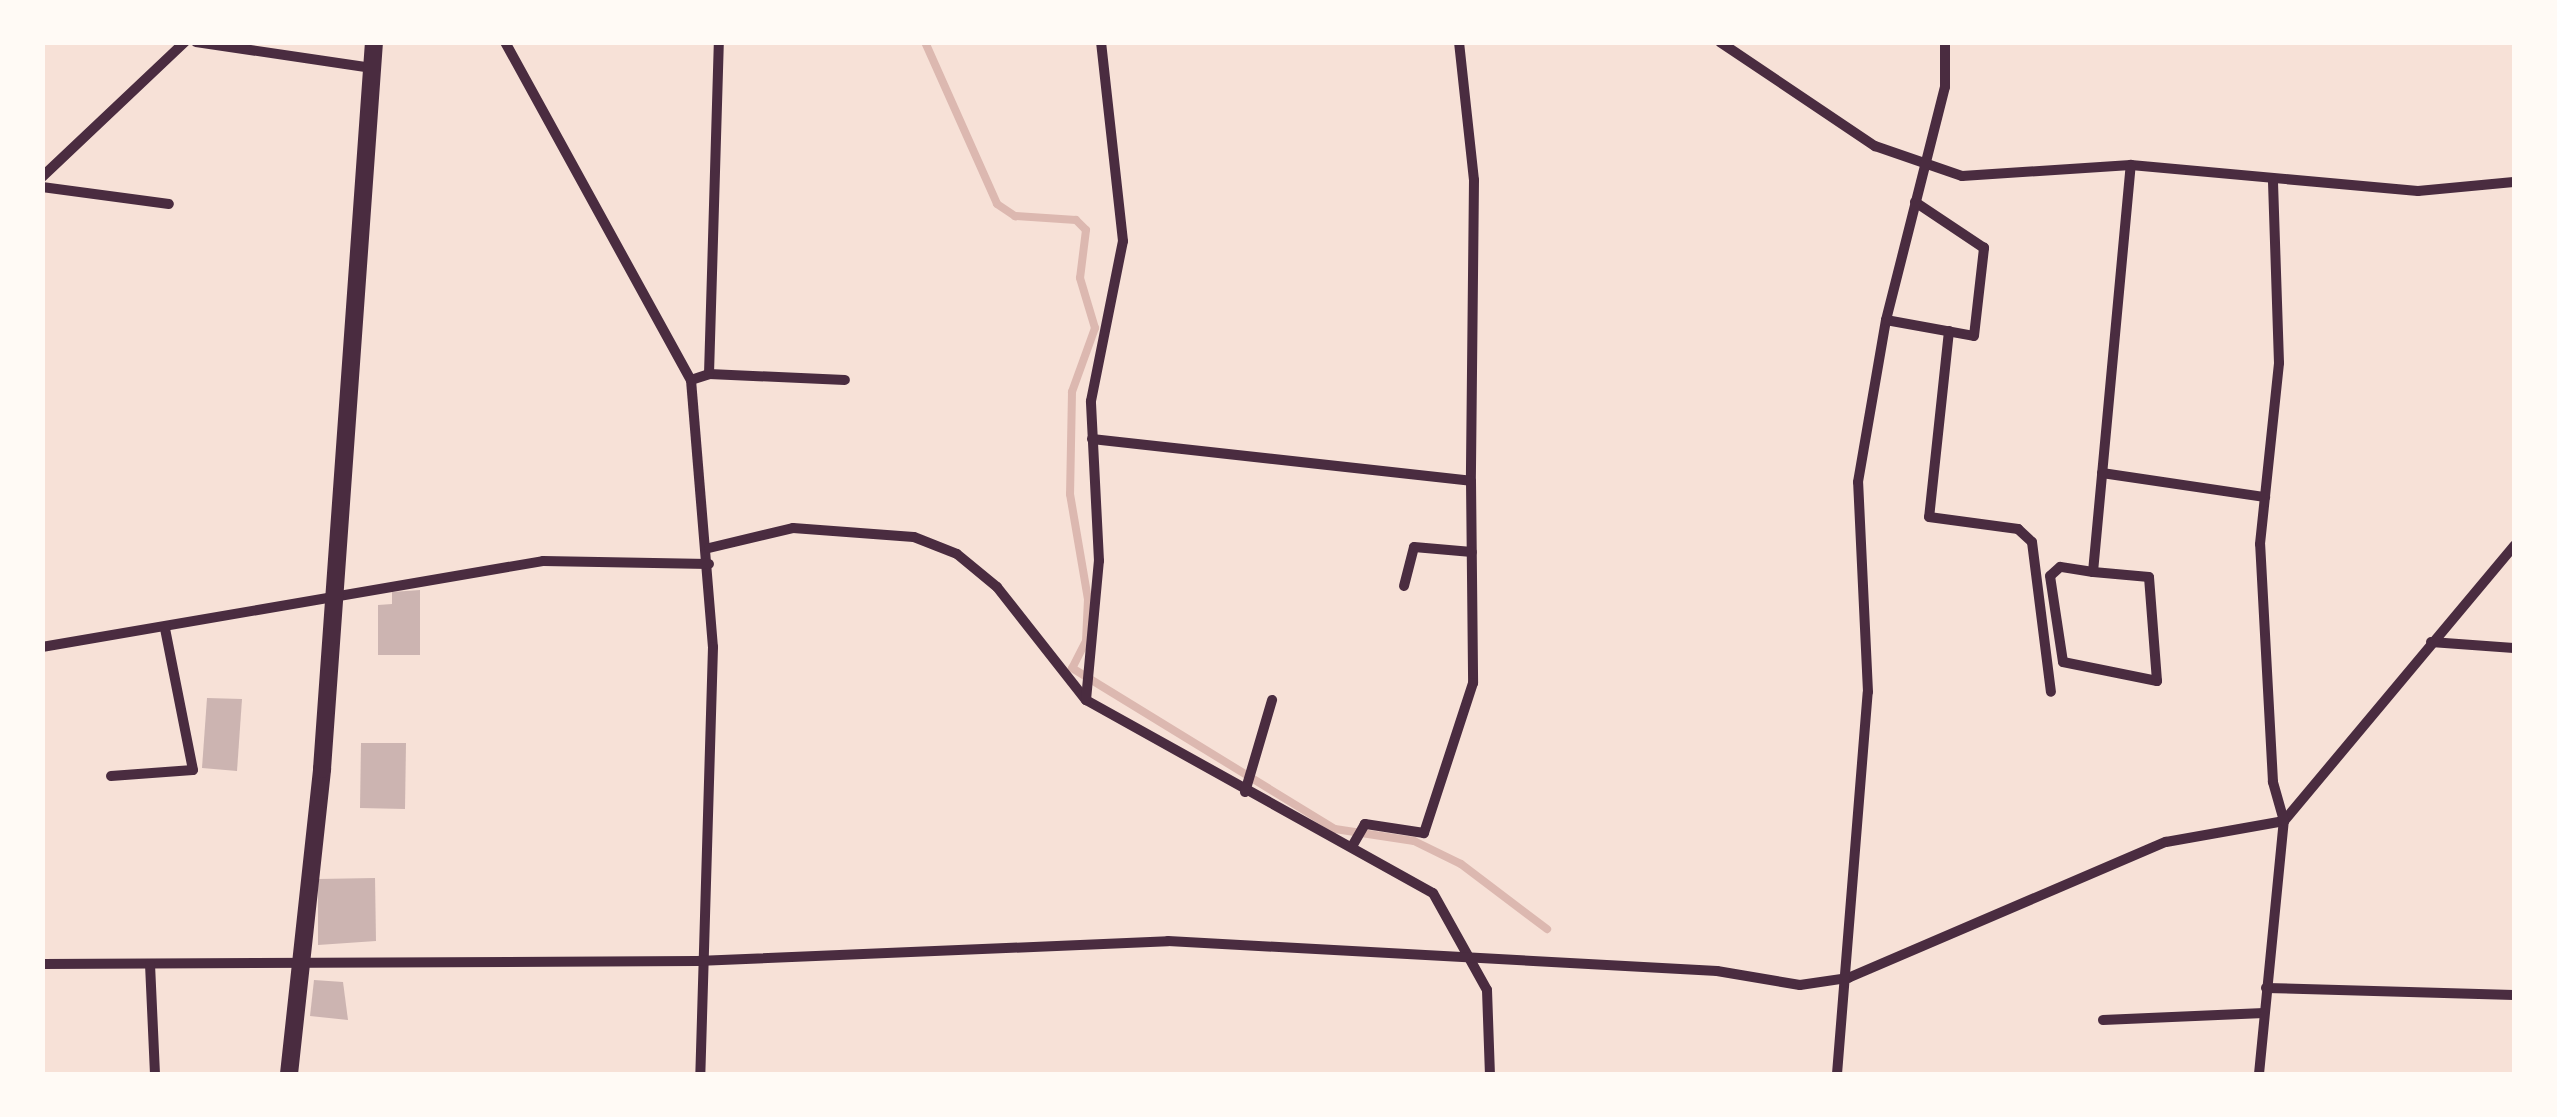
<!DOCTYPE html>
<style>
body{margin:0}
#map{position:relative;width:2557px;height:1117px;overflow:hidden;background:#f7e1d7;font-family:"Titillium Web",sans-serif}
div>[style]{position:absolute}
.stream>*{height:8px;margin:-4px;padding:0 4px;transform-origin:4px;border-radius:4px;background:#dcb8b0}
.building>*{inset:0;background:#ccb4b1}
.minor>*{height:10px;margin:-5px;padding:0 5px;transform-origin:5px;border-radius:5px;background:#4a2c40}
.primary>*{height:18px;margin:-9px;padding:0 9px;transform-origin:9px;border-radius:9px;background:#4a2c40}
span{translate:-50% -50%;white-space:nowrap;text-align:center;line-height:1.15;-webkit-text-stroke:10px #fffaf5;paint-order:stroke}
.frame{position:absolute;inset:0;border:45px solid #fffaf5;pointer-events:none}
</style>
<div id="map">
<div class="stream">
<div style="left:925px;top:42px;width:177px;rotate:66deg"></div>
<div style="left:997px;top:204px;width:22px;rotate:34deg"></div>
<div style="left:1015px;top:216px;width:61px;rotate:3.8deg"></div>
<div style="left:1076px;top:220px;width:14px;rotate:45deg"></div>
<div style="left:1086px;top:230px;width:48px;rotate:97.1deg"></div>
<div style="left:1080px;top:278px;width:52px;rotate:73.3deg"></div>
<div style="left:1095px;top:328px;width:68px;rotate:109.8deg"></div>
<div style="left:1072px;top:392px;width:102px;rotate:91.1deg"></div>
<div style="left:1070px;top:494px;width:107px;rotate:80.3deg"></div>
<div style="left:1088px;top:599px;width:42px;rotate:92.7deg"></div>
<div style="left:1086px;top:641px;width:30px;rotate:117deg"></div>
<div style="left:1072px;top:668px;width:308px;rotate:31.5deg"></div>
<div style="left:1335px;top:829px;width:80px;rotate:8.6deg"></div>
<div style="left:1414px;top:841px;width:52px;rotate:26.1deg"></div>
<div style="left:1461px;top:864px;width:108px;rotate:37.1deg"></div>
</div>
<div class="building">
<div style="clip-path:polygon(420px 590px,420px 655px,378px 655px,378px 605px,392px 604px,392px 592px)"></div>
<div style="clip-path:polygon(207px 698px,242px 699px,237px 771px,202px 768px)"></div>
<div style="clip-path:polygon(361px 743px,406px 743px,405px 809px,360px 808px)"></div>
<div style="clip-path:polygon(375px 878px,376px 941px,318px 945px,318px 879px)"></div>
<div style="clip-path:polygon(314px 980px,343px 982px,348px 1020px,310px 1016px)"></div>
</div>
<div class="minor">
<div style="left:196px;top:42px;width:178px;rotate:8.4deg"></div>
<div style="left:505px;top:42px;width:386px;rotate:61.2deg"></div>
<div style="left:691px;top:380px;width:268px;rotate:85.3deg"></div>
<div style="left:713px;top:647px;width:427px;rotate:91.7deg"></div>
<div style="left:1459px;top:42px;width:139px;rotate:83.8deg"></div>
<div style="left:1474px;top:180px;width:301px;rotate:90.6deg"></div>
<div style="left:1720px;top:42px;width:187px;rotate:33.9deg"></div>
<div style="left:1875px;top:146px;width:92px;rotate:19deg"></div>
<div style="left:1962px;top:176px;width:169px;rotate:-3.7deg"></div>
<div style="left:2131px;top:165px;width:288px;rotate:5.2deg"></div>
<div style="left:2418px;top:191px;width:96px;rotate:-5.4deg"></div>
<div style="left:42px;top:177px;width:197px;rotate:-43.4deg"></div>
<div style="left:42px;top:187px;width:128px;rotate:7.6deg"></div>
<div style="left:1886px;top:320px;width:89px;rotate:10.3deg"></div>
<div style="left:1974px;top:336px;width:89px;rotate:-83.5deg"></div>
<div style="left:1984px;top:248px;width:83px;rotate:-146.3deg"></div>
<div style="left:1949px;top:331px;width:187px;rotate:96.1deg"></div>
<div style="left:1929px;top:517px;width:90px;rotate:7.7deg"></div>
<div style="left:2018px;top:529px;width:19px;rotate:43deg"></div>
<div style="left:2032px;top:542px;width:151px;rotate:82.8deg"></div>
<div style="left:709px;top:374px;width:136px;rotate:2.5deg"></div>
<div style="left:691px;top:380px;width:19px;rotate:-18deg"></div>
<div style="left:709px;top:374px;width:332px;rotate:-88.3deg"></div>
<div style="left:1092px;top:439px;width:381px;rotate:6.3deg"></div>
<div style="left:1471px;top:481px;width:202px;rotate:89.4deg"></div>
<div style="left:1473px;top:683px;width:158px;rotate:108.1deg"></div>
<div style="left:1424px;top:833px;width:60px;rotate:-171.3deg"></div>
<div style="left:1365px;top:824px;width:24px;rotate:120deg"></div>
<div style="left:2102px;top:473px;width:165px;rotate:8.4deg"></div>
<div style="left:709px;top:548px;width:86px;rotate:-13.4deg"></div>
<div style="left:793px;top:528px;width:121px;rotate:4.3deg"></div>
<div style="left:914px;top:537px;width:46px;rotate:21.6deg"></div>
<div style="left:957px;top:554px;width:52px;rotate:39.5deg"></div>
<div style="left:997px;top:587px;width:144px;rotate:51.8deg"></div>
<div style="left:1086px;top:700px;width:397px;rotate:29.1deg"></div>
<div style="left:1433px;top:893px;width:111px;rotate:60.9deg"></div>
<div style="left:1487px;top:990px;width:84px;rotate:88deg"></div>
<div style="left:2093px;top:572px;width:33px;rotate:-171deg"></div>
<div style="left:2060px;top:567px;width:13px;rotate:138deg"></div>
<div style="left:2050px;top:576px;width:87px;rotate:81.4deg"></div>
<div style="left:2063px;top:662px;width:96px;rotate:11.4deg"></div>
<div style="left:2157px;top:681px;width:104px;rotate:-94.4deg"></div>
<div style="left:2149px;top:577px;width:56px;rotate:-174.9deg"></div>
<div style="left:2093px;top:572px;width:409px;rotate:-84.7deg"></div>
<div style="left:1404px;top:586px;width:40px;rotate:-75.6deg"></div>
<div style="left:1414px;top:547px;width:58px;rotate:4.9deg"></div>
<div style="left:2431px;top:642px;width:83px;rotate:4.1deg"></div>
<div style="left:42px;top:647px;width:508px;rotate:-9.74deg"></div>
<div style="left:543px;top:561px;width:166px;rotate:1deg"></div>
<div style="left:1086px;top:700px;width:140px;rotate:-84.7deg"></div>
<div style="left:1099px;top:561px;width:160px;rotate:-92.9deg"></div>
<div style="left:1091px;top:401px;width:163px;rotate:-78.7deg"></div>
<div style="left:1123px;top:241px;width:200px;rotate:-96.3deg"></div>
<div style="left:111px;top:776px;width:82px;rotate:-4.2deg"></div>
<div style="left:193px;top:770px;width:145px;rotate:-101.2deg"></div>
<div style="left:1245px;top:792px;width:96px;rotate:-73.6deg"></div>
<div style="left:42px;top:964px;width:655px;rotate:-0.26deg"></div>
<div style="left:697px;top:961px;width:471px;rotate:-2.4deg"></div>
<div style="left:1168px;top:941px;width:550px;rotate:3.13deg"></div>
<div style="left:1717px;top:971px;width:84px;rotate:9.6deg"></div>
<div style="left:1800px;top:985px;width:49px;rotate:-8.3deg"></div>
<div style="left:1848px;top:978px;width:346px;rotate:-23.2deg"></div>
<div style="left:2166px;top:842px;width:120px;rotate:-10.1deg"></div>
<div style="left:2284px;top:821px;width:359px;rotate:-50.1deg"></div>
<div style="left:150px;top:964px;width:110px;rotate:87.4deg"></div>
<div style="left:2266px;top:988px;width:248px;rotate:1.6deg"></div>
<div style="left:2103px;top:1020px;width:161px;rotate:-2.5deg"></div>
<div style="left:1837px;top:1074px;width:383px;rotate:-85.4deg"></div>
<div style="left:1868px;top:692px;width:210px;rotate:-92.7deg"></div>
<div style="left:1858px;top:482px;width:164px;rotate:-80.2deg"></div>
<div style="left:1886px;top:320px;width:240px;rotate:-75.8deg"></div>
<div style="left:1945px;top:87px;width:45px;rotate:-90deg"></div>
<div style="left:2259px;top:1074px;width:254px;rotate:-84.4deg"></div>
<div style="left:2284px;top:821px;width:41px;rotate:-105.8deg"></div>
<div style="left:2273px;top:782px;width:238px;rotate:-93.1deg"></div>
<div style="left:2260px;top:544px;width:182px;rotate:-84deg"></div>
<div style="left:2279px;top:363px;width:184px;rotate:-91.9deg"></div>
</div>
<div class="primary">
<div style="left:289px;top:1074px;width:307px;rotate:-83.8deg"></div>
<div style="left:322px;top:769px;width:729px;rotate:-85.91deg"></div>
</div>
<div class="frame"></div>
</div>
